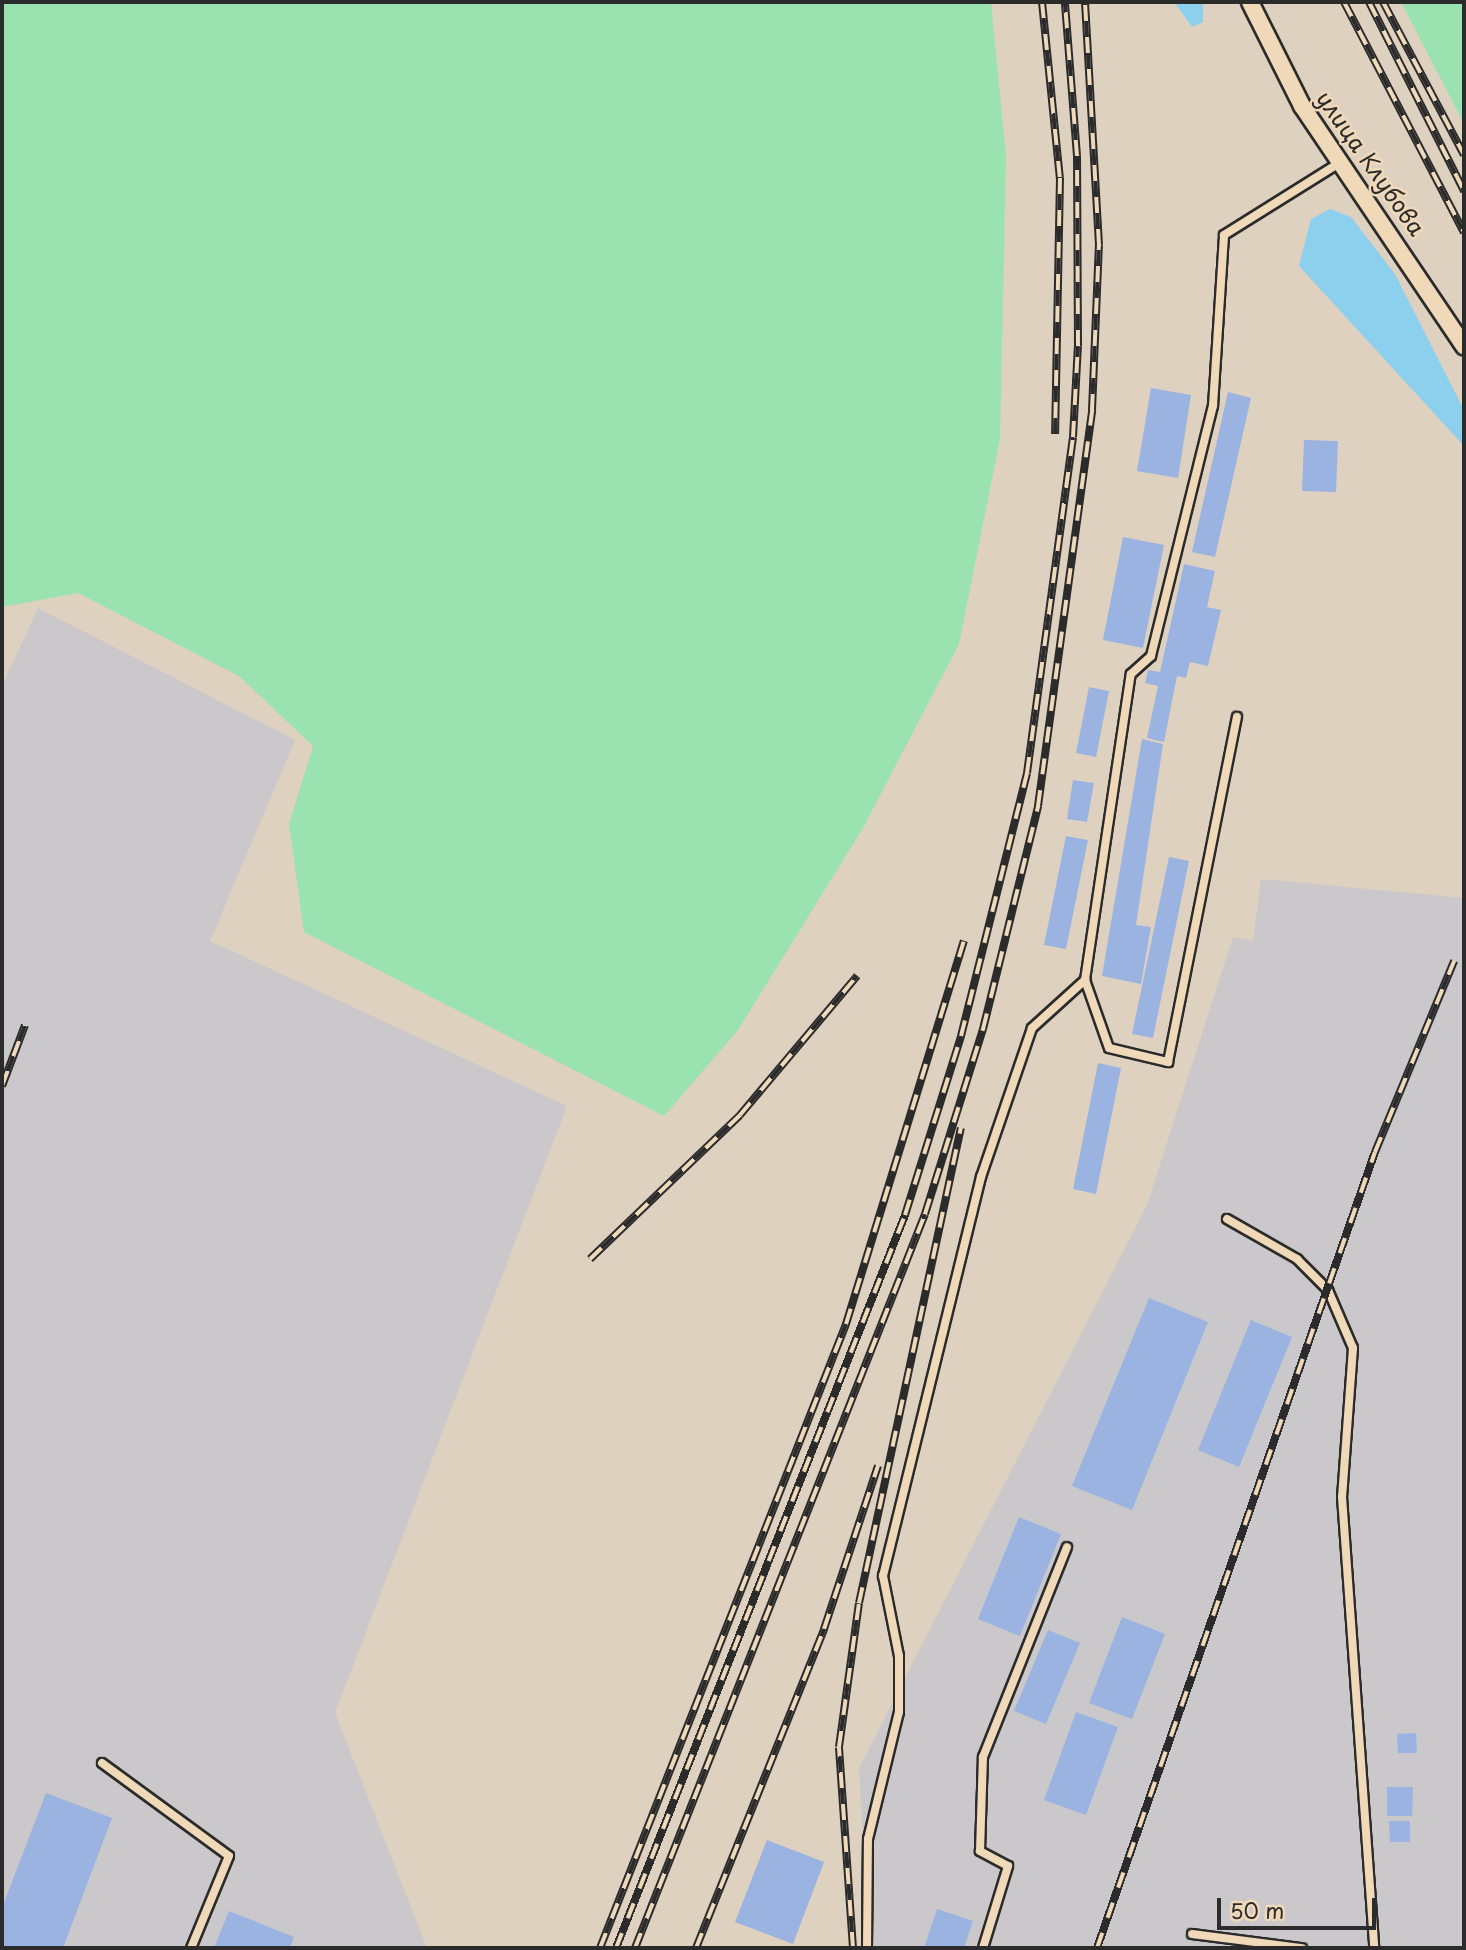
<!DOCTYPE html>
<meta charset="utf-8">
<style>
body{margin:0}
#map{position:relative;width:1466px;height:1950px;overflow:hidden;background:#ded1c0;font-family:"Playpen Sans",sans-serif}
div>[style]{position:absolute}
.built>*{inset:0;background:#cac8ca}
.green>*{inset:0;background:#9ae2b0}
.water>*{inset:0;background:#8cd0ee}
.building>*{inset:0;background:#9bb3e0}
.roads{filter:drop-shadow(2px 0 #2b2b2b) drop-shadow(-2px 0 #2b2b2b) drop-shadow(0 2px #2b2b2b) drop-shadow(0 -2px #2b2b2b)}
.lane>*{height:8px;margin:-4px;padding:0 4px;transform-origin:4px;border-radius:4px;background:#efd9b8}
.street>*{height:16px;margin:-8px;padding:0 8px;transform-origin:8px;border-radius:8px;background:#efd9b8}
.rail>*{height:8px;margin-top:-4px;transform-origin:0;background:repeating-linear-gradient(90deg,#efd9b8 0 16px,#2b2b2b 0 32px);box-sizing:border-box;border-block:2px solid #2b2b2b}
span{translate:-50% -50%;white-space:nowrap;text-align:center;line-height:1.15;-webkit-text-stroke:5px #efd9b8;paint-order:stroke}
.street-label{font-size:23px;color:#2b2b2b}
.frame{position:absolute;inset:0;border:4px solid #2b2b2b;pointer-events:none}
.scale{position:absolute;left:1217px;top:1898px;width:159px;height:32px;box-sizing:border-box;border:4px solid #2b2b2b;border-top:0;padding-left:9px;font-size:21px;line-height:24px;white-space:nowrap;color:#2b2b2b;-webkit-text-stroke:5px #efd9b8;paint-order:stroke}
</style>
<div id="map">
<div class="built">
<div style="clip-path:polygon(38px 608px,295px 740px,210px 941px,567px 1106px,335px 1713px,427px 1948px,2px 1948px,2px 686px)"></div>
<div style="clip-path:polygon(1261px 879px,1463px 898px,1464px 1948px,869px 1948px,859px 1768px,1147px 1205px,1233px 937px,1253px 941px)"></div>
</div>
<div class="green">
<div style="clip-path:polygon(2px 2px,991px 2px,1006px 156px,1000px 439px,959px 644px,863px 828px,738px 1030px,664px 1116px,304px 932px,289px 824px,313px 746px,239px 676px,78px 593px,2px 607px)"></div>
<div style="clip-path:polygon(1401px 2px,1464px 2px,1464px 125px,1459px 114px)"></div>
</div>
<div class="water">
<div style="clip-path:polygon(1174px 2px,1203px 2px,1203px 22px,1192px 27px)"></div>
<div style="clip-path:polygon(1330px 209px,1351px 217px,1395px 274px,1464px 410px,1464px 446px,1299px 266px,1311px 219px)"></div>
</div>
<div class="building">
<div style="clip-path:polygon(1151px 388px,1191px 395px,1178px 478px,1137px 471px)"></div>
<div style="clip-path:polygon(1228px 392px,1251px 398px,1215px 557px,1192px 552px)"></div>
<div style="clip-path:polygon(1304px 440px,1338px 441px,1336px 492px,1302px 491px)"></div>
<div style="clip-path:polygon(1123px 537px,1164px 545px,1143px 648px,1103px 640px)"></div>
<div style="clip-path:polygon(1184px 564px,1215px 571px,1207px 607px,1221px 610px,1208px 666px,1190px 662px,1186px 678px,1177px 676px,1164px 742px,1147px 738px,1158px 686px,1145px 683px,1148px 670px,1160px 672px)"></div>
<div style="clip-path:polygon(1089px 687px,1109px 691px,1096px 757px,1076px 753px)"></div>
<div style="clip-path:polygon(1142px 739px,1163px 744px,1136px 925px,1151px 927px,1141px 984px,1102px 976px)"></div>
<div style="clip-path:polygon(1073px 780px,1094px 783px,1087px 822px,1067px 819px)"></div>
<div style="clip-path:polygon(1066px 836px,1088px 840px,1066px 949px,1044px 945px)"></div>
<div style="clip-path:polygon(1169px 857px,1189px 861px,1153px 1038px,1132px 1034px)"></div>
<div style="clip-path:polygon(1098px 1063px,1121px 1068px,1096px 1194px,1073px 1189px)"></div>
<div style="clip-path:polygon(1149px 1298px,1208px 1322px,1132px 1510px,1072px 1486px)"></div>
<div style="clip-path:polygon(1251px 1320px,1292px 1337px,1239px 1467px,1198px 1450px)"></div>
<div style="clip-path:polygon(1019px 1517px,1061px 1534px,1020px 1636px,978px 1619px)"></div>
<div style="clip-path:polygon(1122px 1617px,1165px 1634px,1132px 1719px,1089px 1703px)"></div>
<div style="clip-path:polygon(1048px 1630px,1080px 1643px,1046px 1724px,1014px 1711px)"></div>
<div style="clip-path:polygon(1076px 1712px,1118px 1727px,1086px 1815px,1044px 1800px)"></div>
<div style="clip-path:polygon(1416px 1733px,1417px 1753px,1398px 1753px,1397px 1734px)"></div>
<div style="clip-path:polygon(1387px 1787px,1413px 1787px,1412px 1816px,1387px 1816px)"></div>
<div style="clip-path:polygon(46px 1793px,112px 1818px,63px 1948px,2px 1948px,2px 1908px)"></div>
<div style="clip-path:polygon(1389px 1821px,1410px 1821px,1410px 1842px,1390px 1842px)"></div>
<div style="clip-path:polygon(767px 1840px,824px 1862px,793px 1944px,735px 1922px)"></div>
<div style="clip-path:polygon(937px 1909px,973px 1921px,964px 1948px,924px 1948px)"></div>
<div style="clip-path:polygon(229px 1911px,294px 1937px,290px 1948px,214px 1948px)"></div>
</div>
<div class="roads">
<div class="lane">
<div style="left:1085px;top:980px;width:72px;rotate:70.6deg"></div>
<div style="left:1109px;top:1048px;width:61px;rotate:13.3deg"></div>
<div style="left:1168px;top:1062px;width:352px;rotate:-78.7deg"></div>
<div style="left:1227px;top:1219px;width:81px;rotate:29.7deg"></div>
<div style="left:1297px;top:1259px;width:44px;rotate:45deg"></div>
<div style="left:1328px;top:1290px;width:63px;rotate:66.7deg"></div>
<div style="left:1353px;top:1348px;width:149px;rotate:94.2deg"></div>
<div style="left:1342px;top:1497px;width:452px;rotate:85.9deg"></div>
<div style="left:102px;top:1763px;width:157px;rotate:36.2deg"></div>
<div style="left:229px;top:1856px;width:100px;rotate:112.4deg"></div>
<div style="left:1192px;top:1934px;width:111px;rotate:7.3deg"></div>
<div style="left:867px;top:1948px;width:109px;rotate:-89.5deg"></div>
<div style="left:868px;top:1839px;width:131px;rotate:-76.3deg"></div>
<div style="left:899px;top:1712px;width:56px;rotate:-90deg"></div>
<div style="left:899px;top:1656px;width:82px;rotate:-101.3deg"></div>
<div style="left:883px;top:1576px;width:411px;rotate:-76.2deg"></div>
<div style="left:981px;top:1177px;width:157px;rotate:-71.1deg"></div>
<div style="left:1032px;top:1028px;width:72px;rotate:-42.2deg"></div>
<div style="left:1085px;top:980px;width:309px;rotate:-81.5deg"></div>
<div style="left:1131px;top:674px;width:27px;rotate:-42deg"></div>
<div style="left:1151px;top:656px;width:258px;rotate:-76.1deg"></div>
<div style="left:1213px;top:406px;width:171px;rotate:-86.3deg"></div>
<div style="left:1224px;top:235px;width:138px;rotate:-32deg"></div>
<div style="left:983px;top:1948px;width:86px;rotate:-73deg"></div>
<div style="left:1008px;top:1866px;width:32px;rotate:-152deg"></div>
<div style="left:980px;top:1851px;width:94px;rotate:-88.2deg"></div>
<div style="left:983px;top:1757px;width:226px;rotate:-68.2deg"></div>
</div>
<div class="street">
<div style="left:1250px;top:2px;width:116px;rotate:63.4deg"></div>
<div style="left:1302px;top:106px;width:290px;rotate:56deg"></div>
</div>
</div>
<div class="rail">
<div style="left:1042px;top:2px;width:177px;rotate:84.2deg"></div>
<div style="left:1060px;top:178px;width:256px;rotate:91.1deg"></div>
<div style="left:1344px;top:2px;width:260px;rotate:62.5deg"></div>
<div style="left:1369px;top:2px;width:212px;rotate:63.3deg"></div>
<div style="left:1383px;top:2px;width:173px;rotate:62.1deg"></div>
<div style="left:2px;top:1086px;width:65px;rotate:-69.3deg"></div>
<div style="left:590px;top:1259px;width:208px;rotate:-43.8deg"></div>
<div style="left:740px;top:1115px;width:182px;rotate:-49.9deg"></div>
<div style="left:600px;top:1948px;width:671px;rotate:-68.48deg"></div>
<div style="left:846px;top:1324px;width:401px;rotate:-72.9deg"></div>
<div style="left:616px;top:1948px;width:788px;rotate:-68.48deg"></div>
<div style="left:905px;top:1215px;width:188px;rotate:-72.6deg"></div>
<div style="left:961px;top:1036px;width:271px;rotate:-75.9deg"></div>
<div style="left:1027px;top:773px;width:339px;rotate:-82.2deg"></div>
<div style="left:1073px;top:437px;width:91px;rotate:-86.9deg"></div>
<div style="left:1078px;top:346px;width:190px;rotate:-90.3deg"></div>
<div style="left:1077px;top:156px;width:154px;rotate:-94.5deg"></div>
<div style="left:635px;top:1948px;width:789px;rotate:-68.44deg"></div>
<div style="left:925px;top:1214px;width:194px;rotate:-72.6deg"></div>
<div style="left:983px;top:1029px;width:230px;rotate:-76.1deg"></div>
<div style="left:1038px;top:806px;width:400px;rotate:-82.2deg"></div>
<div style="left:1092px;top:410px;width:165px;rotate:-87.6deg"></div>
<div style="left:1099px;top:245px;width:243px;rotate:-93.3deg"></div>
<div style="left:696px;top:1948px;width:344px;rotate:-68.1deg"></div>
<div style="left:824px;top:1629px;width:172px;rotate:-71.7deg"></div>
<div style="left:853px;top:1948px;width:201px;rotate:-94deg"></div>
<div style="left:839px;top:1747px;width:145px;rotate:-82.1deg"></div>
<div style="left:859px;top:1603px;width:486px;rotate:-77.9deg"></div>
<div style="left:1097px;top:1948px;width:843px;rotate:-70.75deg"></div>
<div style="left:1375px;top:1152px;width:207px;rotate:-67.5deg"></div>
</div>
<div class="street-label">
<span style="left:1371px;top:163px;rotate:55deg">улица Клубова</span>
</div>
<div class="frame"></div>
<div class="scale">50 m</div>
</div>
